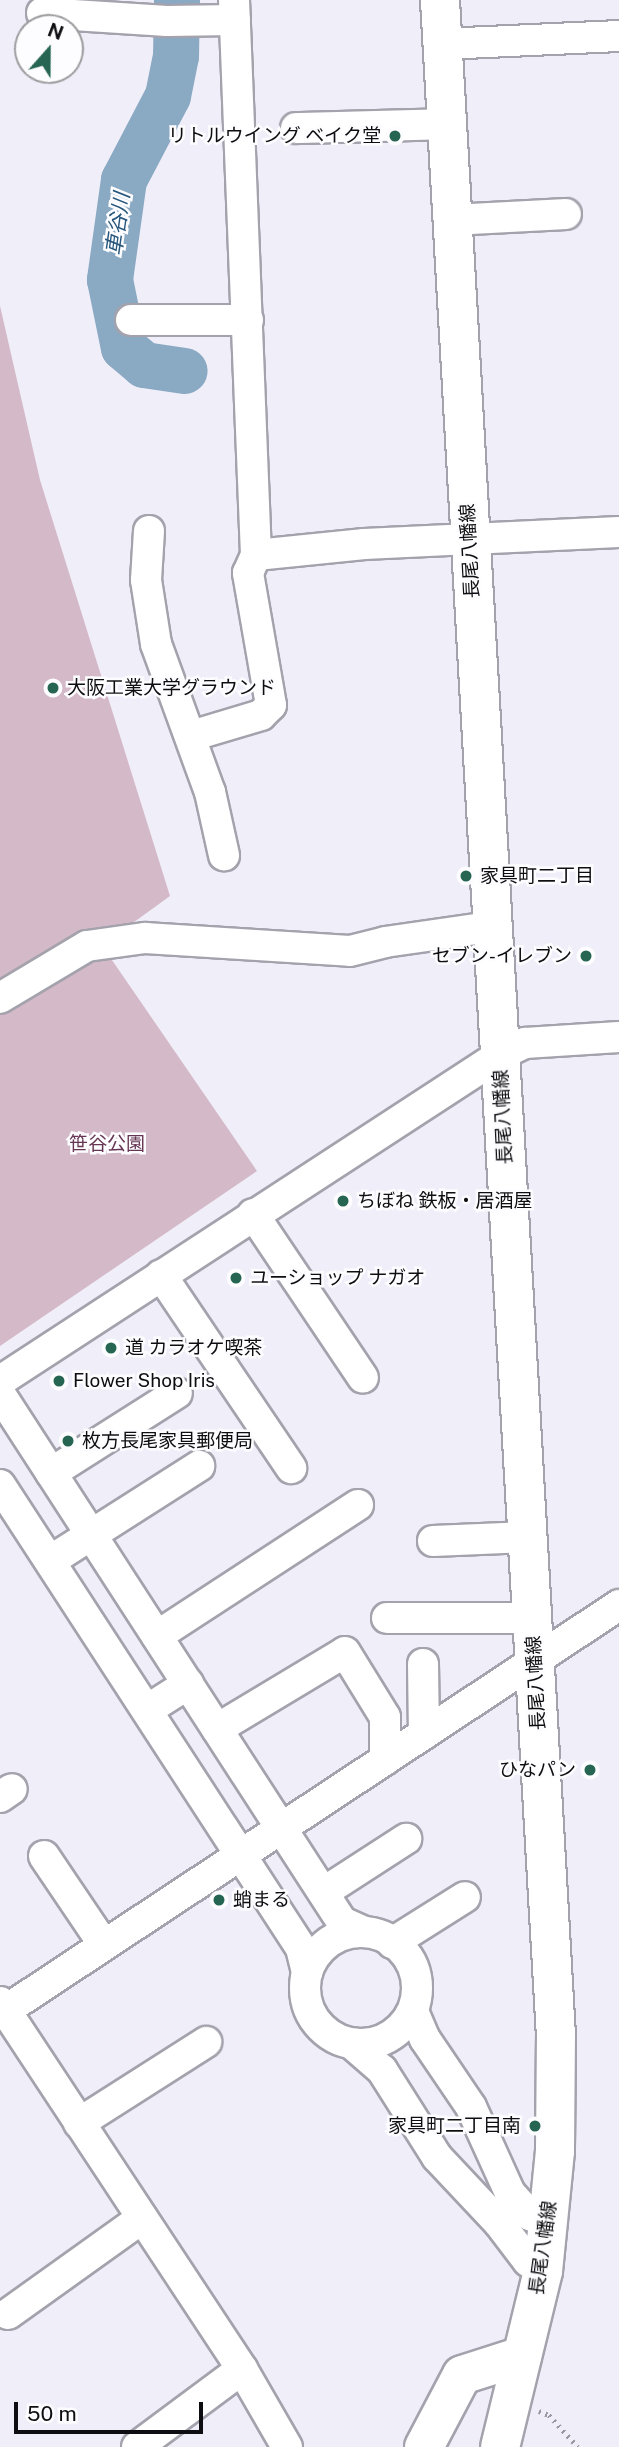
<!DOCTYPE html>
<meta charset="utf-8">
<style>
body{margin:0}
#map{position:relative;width:619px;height:2447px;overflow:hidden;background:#f0eef9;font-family:"Public Sans","Noto Sans JP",sans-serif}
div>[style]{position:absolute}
.green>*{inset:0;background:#d4b9c8}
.river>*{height:46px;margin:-23px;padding:0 23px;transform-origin:23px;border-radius:23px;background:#8aa9c3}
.path>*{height:4.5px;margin-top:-2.25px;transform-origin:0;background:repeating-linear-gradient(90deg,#9997a0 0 2px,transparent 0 7px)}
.roads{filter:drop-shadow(2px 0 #a4a2ac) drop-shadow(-2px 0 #a4a2ac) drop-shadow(0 2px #a4a2ac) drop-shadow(0 -2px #a4a2ac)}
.minor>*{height:30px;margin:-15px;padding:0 15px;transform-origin:15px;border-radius:15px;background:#fff}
.minor>.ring{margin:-15px;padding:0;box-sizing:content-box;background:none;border:30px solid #fff;border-radius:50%}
.major>*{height:38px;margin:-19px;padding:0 19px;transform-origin:19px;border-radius:19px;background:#fff}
.dots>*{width:19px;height:19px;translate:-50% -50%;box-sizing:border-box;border:4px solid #fdfdff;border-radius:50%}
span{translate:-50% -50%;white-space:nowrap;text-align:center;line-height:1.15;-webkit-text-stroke:5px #fdfdff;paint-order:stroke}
.poi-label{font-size:19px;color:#0e0d11}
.right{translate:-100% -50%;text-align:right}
.left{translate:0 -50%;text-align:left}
.street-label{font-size:19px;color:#0e0d11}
.park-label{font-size:19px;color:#663553}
.water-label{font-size:21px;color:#27577d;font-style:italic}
.north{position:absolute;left:14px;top:14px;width:70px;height:70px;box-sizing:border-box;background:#fdfdff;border:2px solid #9d9da0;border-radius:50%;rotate:21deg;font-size:19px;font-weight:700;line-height:28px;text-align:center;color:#0e0d11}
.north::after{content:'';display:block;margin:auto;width:24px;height:32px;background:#266552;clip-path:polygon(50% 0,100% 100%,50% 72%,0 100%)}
.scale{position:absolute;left:14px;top:2402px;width:189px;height:32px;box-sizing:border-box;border:4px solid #0e0d11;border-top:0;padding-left:9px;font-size:21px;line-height:24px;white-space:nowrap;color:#0e0d11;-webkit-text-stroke:5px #fdfdff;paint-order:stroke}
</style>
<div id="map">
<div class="green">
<div style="clip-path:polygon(0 306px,40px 480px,170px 896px,72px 967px,103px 947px,257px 1171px,0 1346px)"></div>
</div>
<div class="river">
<div style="left:177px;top:0;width:56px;rotate:91deg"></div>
<div style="left:176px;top:56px;width:41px;rotate:101.3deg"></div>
<div style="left:168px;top:96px;width:95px;rotate:117.6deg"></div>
<div style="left:124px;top:180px;width:101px;rotate:98deg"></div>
<div style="left:110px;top:280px;width:69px;rotate:78.4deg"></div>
<div style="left:124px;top:348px;width:26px;rotate:40deg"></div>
<div style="left:144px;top:365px;width:41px;rotate:8.3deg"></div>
</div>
<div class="path">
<div style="left:539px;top:2411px;width:11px;rotate:22deg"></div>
<div style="left:549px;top:2415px;width:43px;rotate:47.8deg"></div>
</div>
<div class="roads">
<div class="minor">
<div style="left:42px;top:13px;width:125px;rotate:3.7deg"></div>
<div style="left:167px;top:21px;width:68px;rotate:-0.8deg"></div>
<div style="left:443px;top:44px;width:176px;rotate:-2.6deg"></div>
<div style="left:296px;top:128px;width:151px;rotate:-1.5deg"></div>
<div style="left:452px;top:220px;width:114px;rotate:-3deg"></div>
<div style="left:131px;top:320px;width:117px"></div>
<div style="left:149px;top:531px;width:49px;rotate:93.5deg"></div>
<div style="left:146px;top:580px;width:65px;rotate:81.1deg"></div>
<div style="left:156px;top:644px;width:158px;rotate:70deg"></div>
<div style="left:210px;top:792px;width:65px;rotate:77.5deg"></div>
<div style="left:256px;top:555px;width:109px;rotate:-5.8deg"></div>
<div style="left:364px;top:544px;width:255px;rotate:-2.7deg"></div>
<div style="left:191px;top:736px;width:73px;rotate:-16.7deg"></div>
<div style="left:261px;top:715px;width:14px;rotate:-45deg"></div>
<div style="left:271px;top:705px;width:134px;rotate:-99.9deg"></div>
<div style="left:248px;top:573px;width:20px;rotate:-66deg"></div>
<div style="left:256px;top:555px;width:555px;rotate:-92.27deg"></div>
<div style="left:0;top:998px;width:101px;rotate:-30.9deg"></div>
<div style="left:87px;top:946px;width:59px;rotate:-7.9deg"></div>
<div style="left:145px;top:938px;width:205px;rotate:3.6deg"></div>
<div style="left:350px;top:951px;width:36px;rotate:-14deg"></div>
<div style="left:385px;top:942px;width:107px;rotate:-8.1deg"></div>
<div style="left:253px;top:1214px;width:197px;rotate:56.1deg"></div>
<div style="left:161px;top:1275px;width:233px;rotate:56deg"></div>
<div style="left:0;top:1381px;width:597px;rotate:-33.1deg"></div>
<div style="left:500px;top:1055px;width:28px;rotate:-26deg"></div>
<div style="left:525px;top:1043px;width:94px;rotate:-3.7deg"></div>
<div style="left:0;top:1394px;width:629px;rotate:57.07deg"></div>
<div style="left:342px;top:1922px;width:24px;rotate:24deg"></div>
<div style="left:51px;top:1473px;width:149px;rotate:-32.4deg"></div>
<div style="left:0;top:1485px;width:552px;rotate:56.97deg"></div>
<div style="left:301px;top:1948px;width:25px;rotate:76deg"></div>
<div style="left:433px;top:1541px;width:95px;rotate:-2.4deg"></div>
<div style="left:50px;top:1561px;width:177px;rotate:-32.5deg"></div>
<div style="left:387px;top:1618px;width:145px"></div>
<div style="left:157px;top:1636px;width:240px;rotate:-33.1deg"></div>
<div style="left:423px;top:1664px;width:70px;rotate:89.2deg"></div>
<div style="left:147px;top:1710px;width:49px;rotate:-32.4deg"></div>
<div style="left:217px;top:1729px;width:149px;rotate:-31deg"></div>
<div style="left:345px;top:1652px;width:76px;rotate:58.4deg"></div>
<div style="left:385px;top:1717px;width:43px;rotate:90deg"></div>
<div style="left:0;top:1797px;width:14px;rotate:-34deg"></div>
<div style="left:44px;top:1856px;width:107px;rotate:56deg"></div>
<div style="left:324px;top:1892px;width:98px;rotate:-32.9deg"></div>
<div class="ring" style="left:305px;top:1932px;width:82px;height:82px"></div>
<div style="left:392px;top:1943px;width:86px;rotate:-32.2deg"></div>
<div style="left:0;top:2002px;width:440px;rotate:56.6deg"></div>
<div style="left:242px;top:2369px;width:90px;rotate:60deg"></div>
<div style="left:413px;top:2011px;width:30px;rotate:67deg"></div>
<div style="left:425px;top:2039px;width:82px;rotate:55.9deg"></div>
<div style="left:471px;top:2107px;width:94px;rotate:65.6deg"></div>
<div style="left:510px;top:2193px;width:30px;rotate:48deg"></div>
<div style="left:530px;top:2215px;width:21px;rotate:25deg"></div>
<div style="left:0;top:2014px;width:742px;rotate:-33.45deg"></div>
<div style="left:352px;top:2044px;width:40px;rotate:41deg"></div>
<div style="left:382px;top:2070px;width:103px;rotate:57.7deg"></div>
<div style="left:437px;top:2157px;width:91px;rotate:46.8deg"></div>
<div style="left:499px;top:2223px;width:48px;rotate:52.7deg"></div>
<div style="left:528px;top:2261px;width:18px;rotate:34deg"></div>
<div style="left:79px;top:2123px;width:151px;rotate:-32.5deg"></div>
<div style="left:8px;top:2314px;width:165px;rotate:-35.6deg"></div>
<div style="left:137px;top:2447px;width:131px;rotate:-36.6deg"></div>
</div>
<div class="major">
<div style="left:440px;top:0;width:2037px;rotate:86.74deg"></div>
<div style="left:556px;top:2034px;width:117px;rotate:90.5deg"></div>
<div style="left:555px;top:2151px;width:121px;rotate:95.7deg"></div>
<div style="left:543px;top:2271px;width:181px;rotate:103.7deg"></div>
<div style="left:424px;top:2447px;width:81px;rotate:-62.2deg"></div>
<div style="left:462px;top:2375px;width:63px;rotate:-17.6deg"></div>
</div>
</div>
<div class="dots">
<div style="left:395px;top:136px;background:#266552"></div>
<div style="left:53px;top:688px;background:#266552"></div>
<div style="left:466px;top:876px;background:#266552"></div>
<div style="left:586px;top:956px;background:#266552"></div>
<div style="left:343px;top:1201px;background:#266552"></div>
<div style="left:236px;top:1278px;background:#266552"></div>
<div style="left:111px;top:1348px;background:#266552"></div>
<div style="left:59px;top:1381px;background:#266552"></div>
<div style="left:68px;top:1441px;background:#266552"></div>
<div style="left:590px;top:1770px;background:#266552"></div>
<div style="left:219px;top:1900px;background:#266552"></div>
<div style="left:535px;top:2126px;background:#266552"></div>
</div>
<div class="poi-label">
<span class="right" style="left:381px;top:136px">リトルウイング ベイク堂</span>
<span class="left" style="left:67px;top:688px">大阪工業大学グラウンド</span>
<span class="left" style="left:480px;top:876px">家具町二丁目</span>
<span class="right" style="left:572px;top:956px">セブン-イレブン</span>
<span class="left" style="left:357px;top:1201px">ちぼね 鉄板・居酒屋</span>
<span class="left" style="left:250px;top:1278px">ユーショップ ナガオ</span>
<span class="left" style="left:125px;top:1348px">道 カラオケ喫茶</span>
<span class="left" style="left:73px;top:1381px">Flower Shop Iris</span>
<span class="left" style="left:82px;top:1441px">枚方長尾家具郵便局</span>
<span class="right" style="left:576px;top:1770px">ひなパン</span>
<span class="left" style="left:233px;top:1900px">蛸まる</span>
<span class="right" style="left:521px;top:2126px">家具町二丁目南</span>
</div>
<div class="street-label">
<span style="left:470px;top:551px;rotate:-93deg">長尾八幡線</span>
<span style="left:503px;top:1117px;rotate:-93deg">長尾八幡線</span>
<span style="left:536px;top:1683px;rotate:-93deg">長尾八幡線</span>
<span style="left:543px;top:2248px;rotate:-82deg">長尾八幡線</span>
</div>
<div class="park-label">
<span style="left:107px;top:1144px">笹谷公園</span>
</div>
<div class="water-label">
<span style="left:118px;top:224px;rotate:-82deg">車谷川</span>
</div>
<div class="north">N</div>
<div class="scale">50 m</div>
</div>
